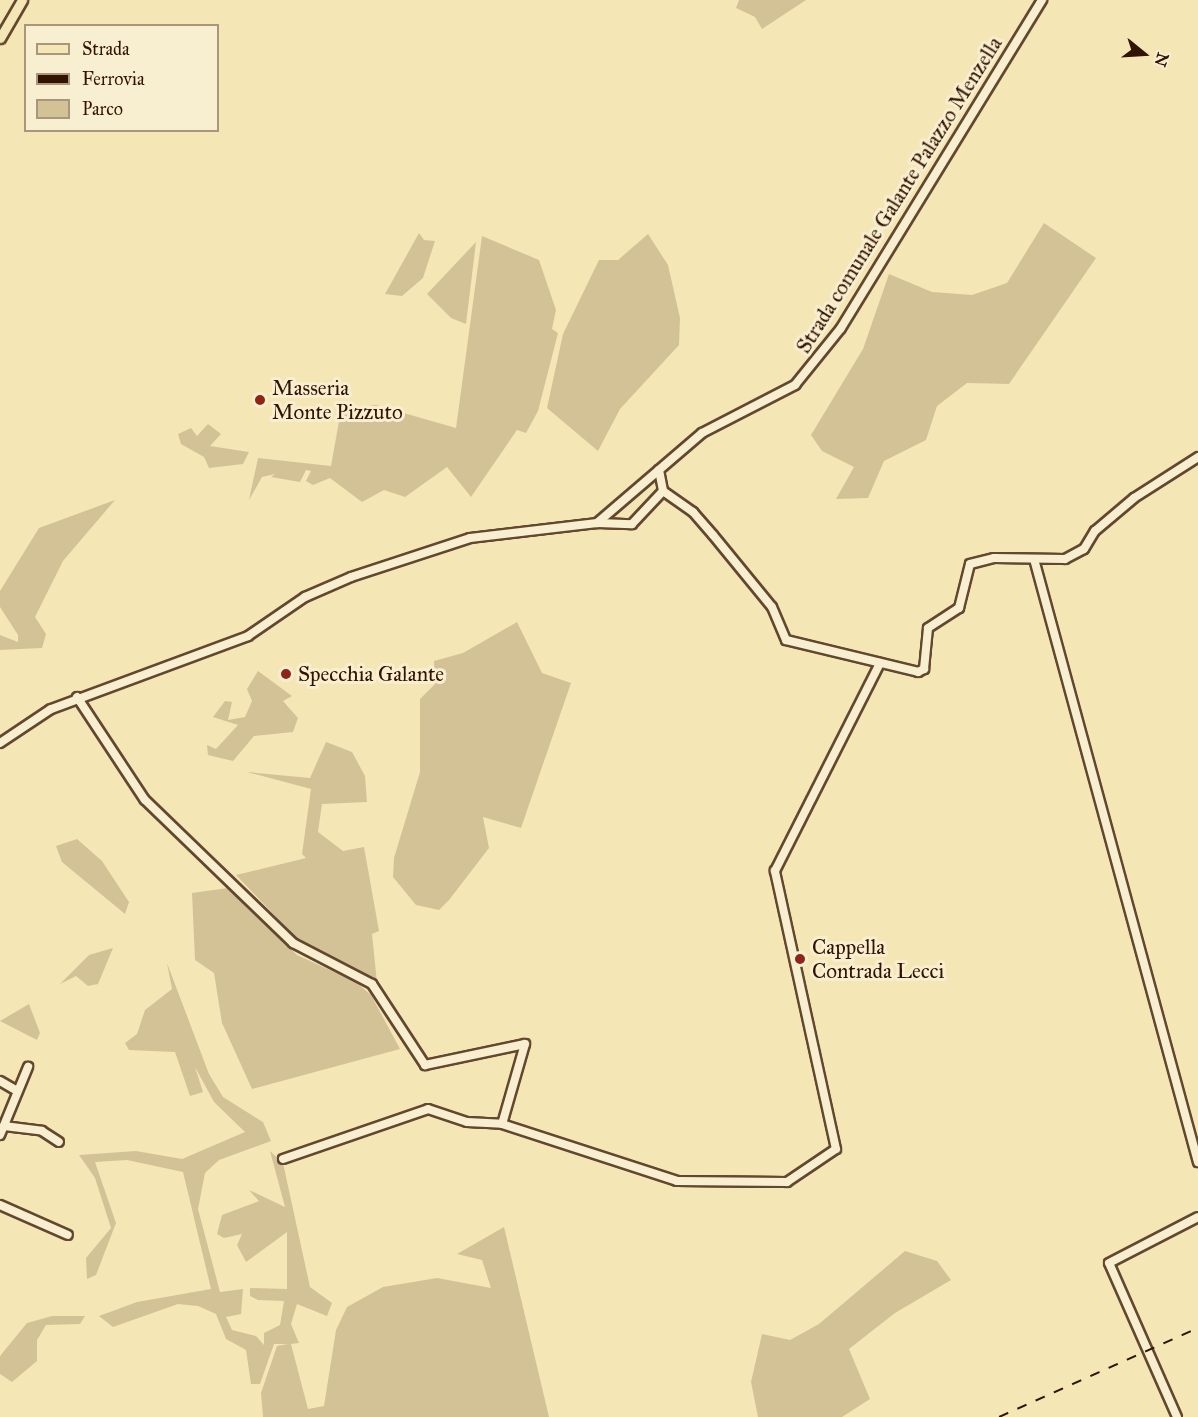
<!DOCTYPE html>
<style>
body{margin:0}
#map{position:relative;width:1198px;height:1417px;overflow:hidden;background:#f5e6b6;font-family:"IM FELL Great Primer",serif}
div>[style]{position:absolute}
.green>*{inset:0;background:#d4c297}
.roads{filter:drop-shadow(2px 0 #63472e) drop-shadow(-2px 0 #63472e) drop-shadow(0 2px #63472e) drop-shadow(0 -2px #63472e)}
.minor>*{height:8px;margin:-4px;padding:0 4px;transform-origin:4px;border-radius:4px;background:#f8efd0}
.major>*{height:9px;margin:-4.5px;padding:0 4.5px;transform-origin:4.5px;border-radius:4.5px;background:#f5e6b6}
.rail>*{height:1.5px;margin-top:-0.75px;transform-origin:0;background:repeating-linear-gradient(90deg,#321200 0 10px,transparent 0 20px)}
.dots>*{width:16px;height:16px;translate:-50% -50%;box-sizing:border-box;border:3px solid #f8efd0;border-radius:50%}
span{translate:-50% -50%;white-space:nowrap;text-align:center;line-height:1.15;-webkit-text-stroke:6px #f8efd0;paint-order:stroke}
.street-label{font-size:21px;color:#321200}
.poi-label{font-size:21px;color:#321200}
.left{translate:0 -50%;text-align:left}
.legend{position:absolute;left:24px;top:24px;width:195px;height:108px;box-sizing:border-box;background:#f8efd0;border:2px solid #a9977d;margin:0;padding:8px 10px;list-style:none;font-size:18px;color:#321200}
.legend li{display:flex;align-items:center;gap:12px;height:30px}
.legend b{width:30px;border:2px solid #a9977d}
.north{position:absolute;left:1114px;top:24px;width:60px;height:60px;-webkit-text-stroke:4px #f8efd0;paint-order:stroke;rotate:108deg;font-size:16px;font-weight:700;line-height:24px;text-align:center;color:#321200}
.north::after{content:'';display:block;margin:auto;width:21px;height:27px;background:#321200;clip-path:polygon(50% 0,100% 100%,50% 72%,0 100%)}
</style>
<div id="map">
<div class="green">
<div style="clip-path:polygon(739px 0,806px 0,762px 29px,755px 17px,736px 8px)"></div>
<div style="clip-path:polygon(1044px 223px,1096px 258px,1009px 384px,967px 383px,937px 406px,926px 440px,884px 461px,868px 498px,836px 499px,854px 467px,822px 451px,811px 435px,863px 349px,889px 274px,932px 292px,972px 295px,1007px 283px)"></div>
<div style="clip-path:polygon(419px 233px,424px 240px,435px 241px,423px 278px,402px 296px,385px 294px)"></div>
<div style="clip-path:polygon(648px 234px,668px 265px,680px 318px,679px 345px,620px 409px,598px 451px,547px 408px,563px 334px,599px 260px,618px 260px)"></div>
<div style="clip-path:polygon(482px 236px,539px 260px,556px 310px,552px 329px,558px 333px,538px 411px,526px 433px,517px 430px,471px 497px,447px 467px,405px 497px,384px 490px,362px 502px,330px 478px,313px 485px,306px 481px,311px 471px,306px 470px,300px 482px,271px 477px,275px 474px,262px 477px,249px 500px,258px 458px,331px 466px,341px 410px,376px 405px,456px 428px)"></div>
<div style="clip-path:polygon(476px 242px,466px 324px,451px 318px,427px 294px)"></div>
<div style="clip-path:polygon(208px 424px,221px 434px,210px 446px,249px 452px,243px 464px,209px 468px,204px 457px,181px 444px,178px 434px,191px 428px,197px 436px)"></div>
<div style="clip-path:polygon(115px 500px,63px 561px,35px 617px,46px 634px,42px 648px,0 650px,0 635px,18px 642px,18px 635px,0 607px,0 591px,39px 528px)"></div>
<div style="clip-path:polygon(517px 622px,542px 673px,571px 683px,521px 828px,483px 817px,489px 848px,449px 900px,439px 910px,416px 905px,393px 877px,394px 858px,420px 772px,420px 699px,435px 684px,434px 661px,463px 653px)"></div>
<div style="clip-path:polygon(258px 671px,292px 696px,283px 701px,298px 718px,293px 732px,254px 736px,233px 761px,208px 755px,207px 745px,216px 749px,238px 725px,213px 717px,225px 701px,232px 702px,228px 720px,245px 717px,252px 701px,247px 689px)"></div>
<div style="clip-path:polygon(326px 742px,352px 752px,365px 776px,367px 802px,322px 804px,318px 832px,343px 851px,364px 847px,379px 931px,372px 934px,377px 983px,301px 943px,236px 875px,306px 858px,302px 854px,311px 789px,247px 772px,310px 778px)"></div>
<div style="clip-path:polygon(77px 839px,102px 861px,129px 902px,125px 914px,62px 862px,56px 846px)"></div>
<div style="clip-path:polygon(228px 888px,297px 955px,356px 982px,371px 995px,400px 1049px,252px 1089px,222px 1023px,214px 973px,195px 960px,192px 893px)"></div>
<div style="clip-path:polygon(113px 948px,98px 984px,88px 986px,76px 976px,60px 984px,89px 955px)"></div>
<div style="clip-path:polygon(167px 963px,209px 1074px,223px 1097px,263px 1122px,271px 1141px,219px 1160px,205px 1173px,198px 1209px,220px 1292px,243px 1289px,241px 1314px,226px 1317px,232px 1330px,256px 1336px,264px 1345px,264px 1333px,280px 1325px,284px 1301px,258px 1300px,250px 1296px,250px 1288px,287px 1289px,287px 1232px,246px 1262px,237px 1245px,242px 1234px,224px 1238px,217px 1234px,222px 1215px,259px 1201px,249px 1190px,285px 1207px,270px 1151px,283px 1163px,310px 1287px,332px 1303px,327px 1316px,297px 1304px,291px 1324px,299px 1343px,291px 1344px,308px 1409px,324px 1406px,336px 1330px,347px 1307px,383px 1287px,437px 1278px,491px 1288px,482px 1260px,457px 1254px,504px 1227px,549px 1417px,263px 1417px,261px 1393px,277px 1346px,288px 1344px,274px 1344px,260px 1384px,251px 1384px,246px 1350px,226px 1339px,216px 1314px,198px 1306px,178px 1304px,113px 1327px,99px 1316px,137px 1302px,211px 1289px,183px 1172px,127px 1160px,95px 1162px,116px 1223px,96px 1275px,87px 1279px,86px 1258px,111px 1228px,95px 1178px,79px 1155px,136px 1151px,182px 1159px,245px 1132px,214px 1102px,195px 1067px,203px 1092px,190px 1096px,175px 1052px,129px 1050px,125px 1043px,137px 1034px,145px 1010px,172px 989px)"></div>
<div style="clip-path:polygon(29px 1004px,40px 1033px,37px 1040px,0 1021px)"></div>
<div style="clip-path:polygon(905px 1251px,937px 1261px,951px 1280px,895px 1313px,849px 1349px,870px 1399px,842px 1417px,758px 1417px,751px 1382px,762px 1334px,790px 1340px,819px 1324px)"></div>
<div style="clip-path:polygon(52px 1316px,85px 1316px,80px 1324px,46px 1325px,37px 1340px,37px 1361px,12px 1382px,0 1374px,0 1356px,27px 1323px)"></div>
</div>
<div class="roads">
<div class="minor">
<div style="left:659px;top:470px;width:21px;rotate:79deg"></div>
<div style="left:598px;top:523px;width:34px;rotate:2deg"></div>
<div style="left:632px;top:524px;width:45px;rotate:-46.8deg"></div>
<div style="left:663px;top:491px;width:37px;rotate:35deg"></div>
<div style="left:693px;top:512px;width:30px;rotate:49deg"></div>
<div style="left:713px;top:535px;width:93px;rotate:50.7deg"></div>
<div style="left:772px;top:607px;width:36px;rotate:67deg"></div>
<div style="left:786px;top:640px;width:136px;rotate:13.6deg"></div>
<div style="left:918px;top:672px;width:7px;rotate:-27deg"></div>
<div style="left:924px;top:669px;width:41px;rotate:-84.4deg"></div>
<div style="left:928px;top:628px;width:37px;rotate:-33deg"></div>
<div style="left:959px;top:608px;width:45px;rotate:-76deg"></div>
<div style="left:970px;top:564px;width:25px;rotate:-14deg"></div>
<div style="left:994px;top:558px;width:71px;rotate:0.8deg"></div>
<div style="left:1065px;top:559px;width:21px;rotate:-28deg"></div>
<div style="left:1084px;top:549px;width:21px;rotate:-59deg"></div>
<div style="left:1095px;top:531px;width:51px;rotate:-40.2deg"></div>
<div style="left:1134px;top:498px;width:76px;rotate:-32.6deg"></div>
<div style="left:1034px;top:559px;width:625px;rotate:74.79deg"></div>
<div style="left:77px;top:697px;width:123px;rotate:56.6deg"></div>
<div style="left:145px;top:800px;width:206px;rotate:44deg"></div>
<div style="left:293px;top:943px;width:89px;rotate:27.4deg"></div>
<div style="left:372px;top:984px;width:97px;rotate:56.8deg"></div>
<div style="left:425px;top:1065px;width:102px;rotate:-11.9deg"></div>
<div style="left:525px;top:1044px;width:83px;rotate:106deg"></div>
<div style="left:502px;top:1124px;width:184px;rotate:18deg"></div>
<div style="left:677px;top:1181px;width:110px;rotate:0.5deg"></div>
<div style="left:787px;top:1182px;width:59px;rotate:-34deg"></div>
<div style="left:836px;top:1149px;width:285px;rotate:-102.4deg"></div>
<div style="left:775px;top:871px;width:233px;rotate:-63.2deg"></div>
<div style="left:0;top:743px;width:61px;rotate:-33.7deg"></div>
<div style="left:51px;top:709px;width:210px;rotate:-20.3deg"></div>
<div style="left:248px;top:636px;width:69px;rotate:-34.4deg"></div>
<div style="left:305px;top:597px;width:50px;rotate:-23.5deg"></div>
<div style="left:351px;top:577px;width:125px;rotate:-18.1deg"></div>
<div style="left:470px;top:538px;width:128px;rotate:-6.7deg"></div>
<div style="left:597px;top:523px;width:138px;rotate:-40.6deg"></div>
<div style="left:702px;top:433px;width:105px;rotate:-27.3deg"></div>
<div style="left:795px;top:385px;width:73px;rotate:-51.1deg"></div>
<div style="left:841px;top:328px;width:385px;rotate:-58.5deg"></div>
<div style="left:0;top:1081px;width:20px;rotate:30deg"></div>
<div style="left:4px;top:1126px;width:38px;rotate:7deg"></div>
<div style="left:42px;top:1131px;width:20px;rotate:33deg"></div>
<div style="left:0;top:1135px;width:74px;rotate:-67.6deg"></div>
<div style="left:283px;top:1159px;width:153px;rotate:-19deg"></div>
<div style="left:428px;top:1109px;width:41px;rotate:18.4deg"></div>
<div style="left:467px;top:1122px;width:35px;rotate:3deg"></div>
<div style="left:0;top:1205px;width:74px;rotate:23.8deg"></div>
<div style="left:1177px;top:1417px;width:168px;rotate:-113.8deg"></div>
<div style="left:1109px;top:1263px;width:100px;rotate:-27.3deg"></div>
</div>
<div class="major">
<div style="left:0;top:38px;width:44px;rotate:-59.9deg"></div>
</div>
</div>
<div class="rail">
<div style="left:999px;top:1417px;width:218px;rotate:-24.1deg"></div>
</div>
<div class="dots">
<div style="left:260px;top:400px;background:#8f2418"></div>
<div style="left:286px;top:674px;background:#8f2418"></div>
<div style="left:800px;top:959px;background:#8f2418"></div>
</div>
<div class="street-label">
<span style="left:899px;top:195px;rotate:-58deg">Strada comunale Galante Palazzo Menzella</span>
</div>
<div class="poi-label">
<span class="left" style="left:272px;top:400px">Masseria<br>Monte Pizzuto</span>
<span class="left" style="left:298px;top:674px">Specchia Galante</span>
<span class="left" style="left:812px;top:959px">Cappella<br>Contrada Lecci</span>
</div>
<ul class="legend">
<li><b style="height:8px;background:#f5e6b6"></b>Strada</li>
<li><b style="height:8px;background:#321200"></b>Ferrovia</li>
<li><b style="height:16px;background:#d4c297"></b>Parco</li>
</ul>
<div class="north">N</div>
</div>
